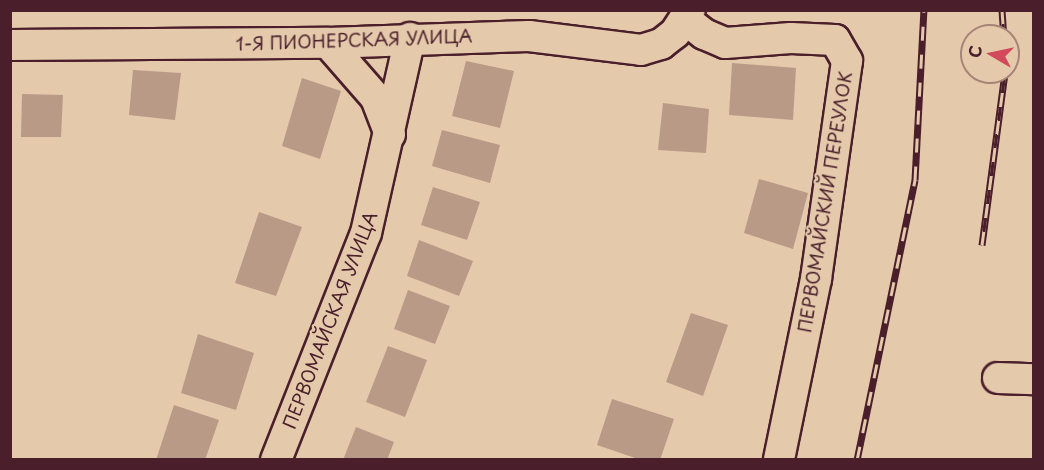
<!DOCTYPE html>
<meta charset="utf-8">
<style>
body{margin:0}
#map{position:relative;width:1044px;height:470px;overflow:hidden;background:#e4c9ab;font-family:"Playpen Sans",sans-serif}
div>[style]{position:absolute}
.building>*{inset:0;background:#b99a87}
.roads{filter:drop-shadow(2px 0 #4a1f2b) drop-shadow(-2px 0 #4a1f2b) drop-shadow(0 2px #4a1f2b) drop-shadow(0 -2px #4a1f2b)}
.minor>*{height:30px;margin:-15px;padding:0 15px;transform-origin:15px;border-radius:15px;background:#e4c9ab}
.rail>*{height:7px;margin-top:-3.5px;transform-origin:0;background:repeating-linear-gradient(90deg,#e4c9ab 0 14px,#4a1f2b 0 28px);box-sizing:border-box;border-block:2px solid #4a1f2b}
span{translate:-50% -50%;white-space:nowrap;text-align:center;line-height:1.15;-webkit-text-stroke:4.5px #e4c9ab;paint-order:stroke}
.street-label{font-size:18px;color:#4a1f2b}
.frame{position:absolute;inset:0;border:12px solid #4a1f2b;pointer-events:none}
.north{position:absolute;left:960px;top:24px;width:60px;height:60px;box-sizing:border-box;background:#e4c9ab;border:2px solid #a68578;border-radius:50%;rotate:279deg;font-size:16px;font-weight:700;line-height:24px;text-align:center;color:#4a1f2b}
.north::after{content:'';display:block;margin:auto;width:21px;height:27px;background:#d1495b;clip-path:polygon(50% 0,100% 100%,50% 72%,0 100%)}
</style>
<div id="map">
<div class="building">
<div style="clip-path:polygon(466px 61px,514px 71px,500px 128px,452px 116px)"></div>
<div style="clip-path:polygon(732px 63px,796px 68px,793px 120px,729px 115px)"></div>
<div style="clip-path:polygon(133px 70px,181px 73px,175px 120px,129px 115px)"></div>
<div style="clip-path:polygon(302px 78px,341px 91px,320px 159px,282px 146px)"></div>
<div style="clip-path:polygon(22px 94px,63px 95px,61px 137px,21px 137px)"></div>
<div style="clip-path:polygon(663px 103px,709px 109px,706px 153px,658px 150px)"></div>
<div style="clip-path:polygon(442px 130px,500px 145px,490px 183px,432px 166px)"></div>
<div style="clip-path:polygon(759px 179px,808px 193px,793px 249px,744px 233px)"></div>
<div style="clip-path:polygon(433px 187px,480px 202px,467px 240px,421px 225px)"></div>
<div style="clip-path:polygon(259px 212px,302px 227px,276px 296px,235px 283px)"></div>
<div style="clip-path:polygon(419px 240px,473px 261px,459px 296px,407px 276px)"></div>
<div style="clip-path:polygon(408px 290px,450px 306px,435px 344px,394px 329px)"></div>
<div style="clip-path:polygon(691px 313px,728px 325px,703px 396px,666px 382px)"></div>
<div style="clip-path:polygon(198px 334px,254px 353px,236px 410px,181px 393px)"></div>
<div style="clip-path:polygon(388px 346px,427px 360px,405px 417px,366px 402px)"></div>
<div style="clip-path:polygon(612px 399px,674px 419px,660px 460px,641px 460px,597px 445px)"></div>
<div style="clip-path:polygon(174px 405px,219px 420px,205px 460px,156px 460px)"></div>
<div style="clip-path:polygon(356px 427px,394px 442px,387px 460px,343px 460px)"></div>
</div>
<div class="roads">
<div class="minor">
<div style="left:686px;top:20px;width:23px;rotate:38deg"></div>
<div style="left:704px;top:34px;width:23px;rotate:23deg"></div>
<div style="left:725px;top:43px;width:66px;rotate:-4.3deg"></div>
<div style="left:791px;top:38px;width:44px;rotate:2.6deg"></div>
<div style="left:835px;top:40px;width:24px;rotate:60deg"></div>
<div style="left:847px;top:61px;width:220px;rotate:98.1deg"></div>
<div style="left:816px;top:279px;width:185px;rotate:101.6deg"></div>
<div style="left:328px;top:43px;width:73px;rotate:48.9deg"></div>
<div style="left:376px;top:98px;width:39px;rotate:69deg"></div>
<div style="left:10px;top:45px;width:318px;rotate:-0.4deg"></div>
<div style="left:328px;top:43px;width:201px;rotate:-2deg"></div>
<div style="left:529px;top:36px;width:113px;rotate:7.1deg"></div>
<div style="left:641px;top:50px;width:21px;rotate:-17deg"></div>
<div style="left:661px;top:44px;width:18px;rotate:-38deg"></div>
<div style="left:675px;top:33px;width:27px;rotate:-57deg"></div>
<div style="left:998px;top:378px;width:36px;rotate:2deg"></div>
<div style="left:276px;top:460px;width:244px;rotate:-68.4deg"></div>
<div style="left:366px;top:233px;width:200px;rotate:-77.3deg"></div>
</div>
</div>
<div class="rail">
<div style="left:1002px;top:10px;width:26px;rotate:86deg"></div>
<div style="left:982px;top:245px;width:175px;rotate:-82.4deg"></div>
<div style="left:857px;top:460px;width:286px;rotate:-78.3deg"></div>
<div style="left:915px;top:180px;width:170px;rotate:-87deg"></div>
</div>
<div class="street-label">
<span style="left:354px;top:40px;rotate:-2deg">1-Я ПИОНЕРСКАЯ УЛИЦА</span>
<span style="left:825px;top:202px;rotate:-81deg">ПЕРВОМАЙСКИЙ ПЕРЕУЛОК</span>
<span style="left:330px;top:320px;rotate:-69deg">ПЕРВОМАЙСКАЯ УЛИЦА</span>
</div>
<div class="frame"></div>
<div class="north">С</div>
</div>
